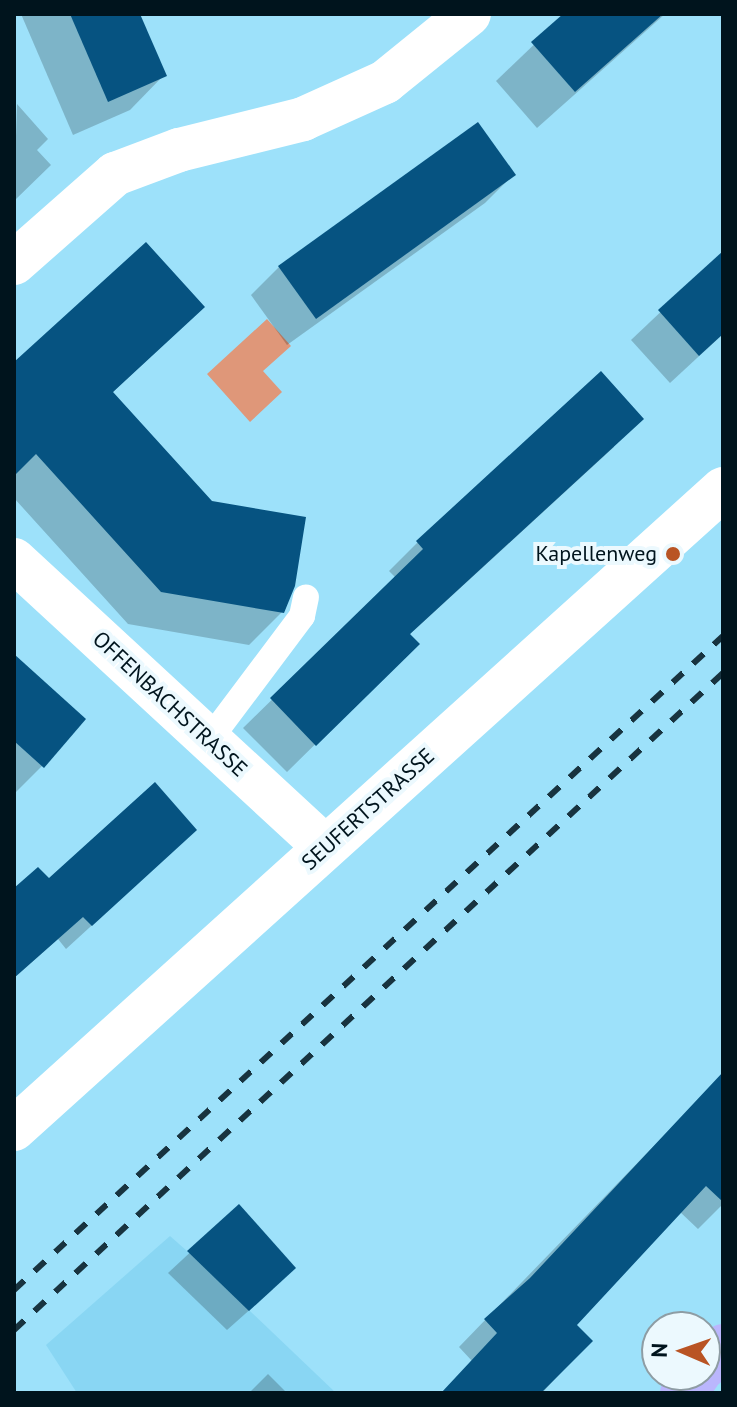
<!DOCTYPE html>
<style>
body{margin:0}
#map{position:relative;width:737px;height:1407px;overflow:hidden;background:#9de1fa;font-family:"PT Sans",sans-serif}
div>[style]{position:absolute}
.built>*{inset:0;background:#89d6f3}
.green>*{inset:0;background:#df9779}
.shadow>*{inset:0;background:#0003}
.building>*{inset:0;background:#065381}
.lane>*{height:26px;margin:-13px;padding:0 13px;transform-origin:13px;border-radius:13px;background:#fff}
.street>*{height:44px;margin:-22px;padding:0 22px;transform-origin:22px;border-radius:22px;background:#fff}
.primary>*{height:44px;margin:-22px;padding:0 22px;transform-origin:22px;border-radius:22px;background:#bab6fd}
.rail>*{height:6px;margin-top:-3px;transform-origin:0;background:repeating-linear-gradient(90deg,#18333f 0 14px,transparent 0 28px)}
.dots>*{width:22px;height:22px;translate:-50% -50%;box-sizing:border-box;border:4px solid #ecf9fe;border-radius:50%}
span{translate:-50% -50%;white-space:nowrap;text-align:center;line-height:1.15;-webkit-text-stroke:8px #ecf9fe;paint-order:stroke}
.poi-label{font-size:22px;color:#00141d}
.right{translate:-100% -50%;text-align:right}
.street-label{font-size:22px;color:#00141d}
.frame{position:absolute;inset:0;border:16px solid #00141d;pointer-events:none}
.north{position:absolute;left:641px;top:1311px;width:80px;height:80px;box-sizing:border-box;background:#ecf9fe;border:2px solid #8e9da4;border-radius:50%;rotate:272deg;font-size:22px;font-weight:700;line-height:32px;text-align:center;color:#00141d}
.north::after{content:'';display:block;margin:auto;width:28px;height:36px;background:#b95424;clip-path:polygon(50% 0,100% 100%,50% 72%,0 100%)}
</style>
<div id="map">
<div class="built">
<div style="clip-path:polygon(170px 1236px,187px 1251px,336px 1393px,77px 1393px,46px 1345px)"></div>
</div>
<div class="green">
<div style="clip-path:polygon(267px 319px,291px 346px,263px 371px,282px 392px,250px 422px,207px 374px)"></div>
</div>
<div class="shadow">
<div style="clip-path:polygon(21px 14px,138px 14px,164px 75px,130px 110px,73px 135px)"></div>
<div style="clip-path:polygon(566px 14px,665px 14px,537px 128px,496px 81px)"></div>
<div style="clip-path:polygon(17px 104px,48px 139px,37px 150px,51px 165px,14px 201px)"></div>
<div style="clip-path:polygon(513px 175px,485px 203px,287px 345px,251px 295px,279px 267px)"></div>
<div style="clip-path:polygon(723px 253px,723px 334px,670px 383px,631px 340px)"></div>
<div style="clip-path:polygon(203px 307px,112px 393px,211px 503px,282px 612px,249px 645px,128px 624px,14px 498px,14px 365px)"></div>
<div style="clip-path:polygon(601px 374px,614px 447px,409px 635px,417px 644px,287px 772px,243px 728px,396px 578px,389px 571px,417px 543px)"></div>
<div style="clip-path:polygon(14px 658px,42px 766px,14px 794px)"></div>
<div style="clip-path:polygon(170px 854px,66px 949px,58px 939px,14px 978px,14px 891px)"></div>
<div style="clip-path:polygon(709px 1089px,723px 1103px,723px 1204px,698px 1229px,679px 1211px,574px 1325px,590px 1341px,542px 1393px,442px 1393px,472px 1361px,459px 1347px)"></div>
<div style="clip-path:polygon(239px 1207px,273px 1289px,227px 1330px,168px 1273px)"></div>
<div style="clip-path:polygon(268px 1374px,287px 1393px,249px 1393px)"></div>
</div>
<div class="building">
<div style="clip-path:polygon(70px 14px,140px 14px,167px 76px,108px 102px)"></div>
<div style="clip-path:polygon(563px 14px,663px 14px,575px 92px,531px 42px)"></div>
<div style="clip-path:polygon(478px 122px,516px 175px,316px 319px,278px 266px)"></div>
<div style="clip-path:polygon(146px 242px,205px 307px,113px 392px,212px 501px,306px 517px,295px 586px,284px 613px,161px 592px,36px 454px,14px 476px,14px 362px)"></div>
<div style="clip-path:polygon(723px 251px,723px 334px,699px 356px,658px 310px)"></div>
<div style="clip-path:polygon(601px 371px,644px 419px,410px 634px,420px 644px,316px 746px,270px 698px,423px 549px,416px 541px)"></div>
<div style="clip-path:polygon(14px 654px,86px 719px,44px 768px,14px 741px)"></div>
<div style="clip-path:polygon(155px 782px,197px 830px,92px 926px,83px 917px,14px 978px,14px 888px,38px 867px,49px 878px)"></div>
<div style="clip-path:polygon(723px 1072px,723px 1202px,706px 1186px,577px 1325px,593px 1341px,541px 1393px,441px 1393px,497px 1333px,484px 1319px,530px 1278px)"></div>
<div style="clip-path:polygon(239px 1204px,296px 1268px,249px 1311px,187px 1251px)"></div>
</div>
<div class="lane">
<div style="left:209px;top:740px;width:155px;rotate:-53.1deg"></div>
<div style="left:302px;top:616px;width:19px;rotate:-78deg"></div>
</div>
<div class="street">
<div style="left:14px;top:263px;width:135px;rotate:-41.4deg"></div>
<div style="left:115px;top:174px;width:68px;rotate:-20.6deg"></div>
<div style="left:179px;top:150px;width:128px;rotate:-14deg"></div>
<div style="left:303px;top:119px;width:90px;rotate:-24.3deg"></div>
<div style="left:385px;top:82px;width:108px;rotate:-39deg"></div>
<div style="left:14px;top:560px;width:423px;rotate:42.7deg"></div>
<div style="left:14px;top:1129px;width:955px;rotate:-42.07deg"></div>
</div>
<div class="primary">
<div style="left:705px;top:1367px;width:28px;rotate:-49deg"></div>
<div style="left:682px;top:1393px;width:24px;rotate:-48deg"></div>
</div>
<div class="rail">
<div style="left:14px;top:1290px;width:965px;rotate:-42.69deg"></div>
<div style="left:14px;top:1330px;width:967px;rotate:-42.82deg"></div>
</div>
<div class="dots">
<div style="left:673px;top:554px;background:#b95424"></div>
</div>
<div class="poi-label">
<span class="right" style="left:657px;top:554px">Kapellenweg</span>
</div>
<div class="street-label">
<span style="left:170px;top:704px;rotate:43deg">OFFENBACHSTRASSE</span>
<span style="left:368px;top:809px;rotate:-42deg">SEUFERTSTRASSE</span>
</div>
<div class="frame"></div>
<div class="north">N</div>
</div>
